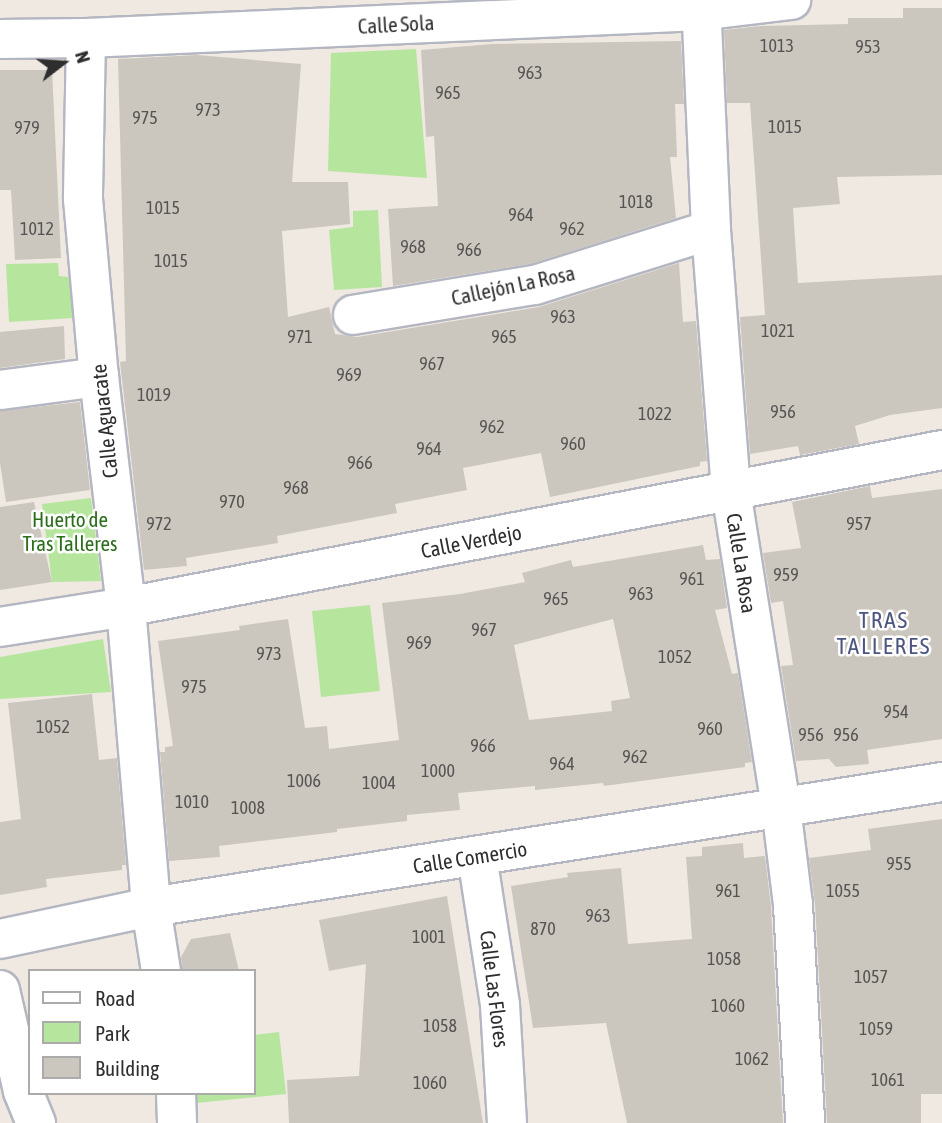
<!DOCTYPE html>
<meta charset="utf-8">
<style>
body{margin:0}
#map{position:relative;width:942px;height:1123px;overflow:hidden;background:#efe9e1;font-family:"Asap Condensed",sans-serif}
div>[style]{position:absolute}
.green>*{inset:0;background:#b6e59e}
.building>*{inset:0;background:#cbc7bf}
.roads{filter:drop-shadow(2px 0 #b4b7c1) drop-shadow(-2px 0 #b4b7c1) drop-shadow(0 2px #b4b7c1) drop-shadow(0 -2px #b4b7c1)}
.street>*{height:38px;margin:-19px;padding:0 19px;transform-origin:19px;border-radius:19px;background:#fff}
span{translate:-50% -50%;white-space:nowrap;text-align:center;line-height:1.15;-webkit-text-stroke:5px #fff;paint-order:stroke}
.number-label{font-size:18px;color:#555452}
.number-label span{-webkit-text-stroke-width:0}
.street-label{font-size:21px;color:#2e2e2e}
.park-label{font-size:21px;color:#2c6e1b}
.neighbourhood-label{font-size:23px;color:#4d5680;letter-spacing:2px}
.legend{position:absolute;left:28px;top:969px;width:228px;height:126px;box-sizing:border-box;background:#fff;border:2px solid #ababab;margin:0;padding:9px 12px;list-style:none;font-size:21px;color:#2e2e2e}
.legend li{display:flex;align-items:center;gap:14px;height:35px}
.legend b{width:35px;border:2px solid #ababab}
.north{position:absolute;left:28px;top:28px;width:70px;height:70px;-webkit-text-stroke:5px #fff;paint-order:stroke;rotate:73deg;font-size:19px;font-weight:700;line-height:28px;text-align:center;color:#2e2e2e}
.north::after{content:'';display:block;margin:auto;width:24px;height:32px;background:#2e2e2e;clip-path:polygon(50% 0,100% 100%,50% 72%,0 100%)}
</style>
<div id="map">
<div class="green">
<div style="clip-path:polygon(416px 49px,427px 178px,328px 171px,331px 53px)"></div>
<div style="clip-path:polygon(378px 210px,382px 287px,334px 290px,329px 230px,353px 227px,353px 211px)"></div>
<div style="clip-path:polygon(58px 263px,59px 276px,69px 277px,73px 318px,9px 322px,6px 264px)"></div>
<div style="clip-path:polygon(91px 498px,101px 581px,52px 582px,42px 504px)"></div>
<div style="clip-path:polygon(370px 605px,380px 691px,321px 697px,312px 611px)"></div>
<div style="clip-path:polygon(103px 639px,111px 692px,0 699px,0 657px)"></div>
<div style="clip-path:polygon(279px 1032px,286px 1094px,196px 1103px,195px 1093px,254px 1093px,254px 1035px)"></div>
</div>
<div class="building">
<div style="clip-path:polygon(903px 8px,942px 8px,942px 175px,837px 177px,840px 204px,793px 208px,798px 283px,942px 275px,942px 408px,890px 415px,855px 426px,859px 444px,800px 455px,798px 446px,750px 454px,740px 317px,765px 315px,750px 103px,727px 103px,724px 30px,760px 26px,848px 24px,848px 18px,903px 18px)"></div>
<div style="clip-path:polygon(681px 41px,684px 104px,675px 104px,677px 157px,670px 157px,676px 218px,530px 264px,393px 286px,388px 209px,438px 206px,434px 136px,426px 137px,421px 50px,492px 44px)"></div>
<div style="clip-path:polygon(197px 55px,301px 64px,292px 182px,348px 182px,350px 224px,282px 231px,288px 317px,329px 307px,335px 334px,357px 337px,539px 307px,679px 263px,683px 322px,696px 321px,707px 461px,700px 462px,700px 466px,550px 497px,541px 453px,463px 468px,467px 490px,395px 504px,397px 513px,277px 536px,278px 543px,186px 558px,187px 566px,144px 570px,120px 362px,126px 361px,118px 59px)"></div>
<div style="clip-path:polygon(0 70px,52px 70px,61px 258px,15px 260px,11px 190px,0 190px)"></div>
<div style="clip-path:polygon(64px 326px,65px 359px,0 368px,0 332px)"></div>
<div style="clip-path:polygon(80px 402px,90px 490px,6px 502px,0 463px,0 411px)"></div>
<div style="clip-path:polygon(870px 486px,872px 498px,942px 489px,942px 739px,867px 750px,869px 764px,836px 767px,829px 759px,796px 761px,781px 666px,793px 665px,783px 601px,771px 603px,763px 553px,801px 548px,792px 502px)"></div>
<div style="clip-path:polygon(34px 502px,52px 582px,0 590px,0 507px)"></div>
<div style="clip-path:polygon(evenodd,703px 545px,706px 560px,720px 559px,727px 608px,715px 610px,732px 674px,738px 673px,752px 762px,745px 763px,745px 767px,604px 786px,603px 783px,535px 790px,535px 786px,458px 793px,460px 810px,407px 815px,407px 821px,337px 829px,337px 832px,219px 846px,220px 857px,169px 861px,160px 752px,165px 752px,165px 747px,173px 746px,158px 641px,240px 630px,239px 626px,288px 619px,305px 728px,327px 726px,329px 749px,399px 740px,382px 603px,460px 594px,525px 582px,522px 573px,571px 560px,573px 567px,703px 545px,613px 619px,630px 698px,611px 701px,612px 711px,529px 720px,514px 645px,613px 619px)"></div>
<div style="clip-path:polygon(92px 694px,99px 760px,117px 758px,126px 865px,122px 865px,122px 870px,46px 879px,47px 887px,0 895px,0 822px,21px 819px,8px 703px)"></div>
<div style="clip-path:polygon(942px 819px,942px 1094px,921px 1094px,921px 1123px,827px 1123px,815px 904px,809px 858px,871px 850px,868px 829px)"></div>
<div style="clip-path:polygon(743px 843px,744px 858px,765px 856px,771px 907px,783px 1123px,627px 1123px,606px 1023px,533px 1028px,511px 886px,568px 877px,567px 873px,621px 868px,628px 944px,692px 939px,686px 857px,702px 856px,702px 847px)"></div>
<div style="clip-path:polygon(447px 896px,483px 1123px,289px 1123px,287px 1080px,359px 1076px,366px 964px,329px 971px,319px 920px)"></div>
<div style="clip-path:polygon(230px 933px,239px 971px,182px 971px,181px 957px,191px 939px)"></div>
</div>
<div class="roads">
<div class="street">
<div style="left:701px;top:0;width:230px;rotate:87.5deg"></div>
<div style="left:711px;top:230px;width:262px;rotate:85.6deg"></div>
<div style="left:731px;top:491px;width:320px;rotate:81deg"></div>
<div style="left:781px;top:807px;width:99px;rotate:83deg"></div>
<div style="left:793px;top:905px;width:218px;rotate:86.8deg"></div>
<div style="left:86px;top:38px;width:161px;rotate:91.1deg"></div>
<div style="left:83px;top:199px;width:179px;rotate:84.9deg"></div>
<div style="left:99px;top:377px;width:232px;rotate:83.3deg"></div>
<div style="left:126px;top:607px;width:301px;rotate:85.2deg"></div>
<div style="left:151px;top:907px;width:65px;rotate:81.1deg"></div>
<div style="left:0;top:39px;width:86px;rotate:-0.7deg"></div>
<div style="left:86px;top:38px;width:615px;rotate:-2.52deg"></div>
<div style="left:700px;top:11px;width:92px;rotate:-6.9deg"></div>
<div style="left:353px;top:315px;width:184px;rotate:-9.4deg"></div>
<div style="left:535px;top:285px;width:184px;rotate:-17.4deg"></div>
<div style="left:0;top:390px;width:100px;rotate:-7.5deg"></div>
<div style="left:0;top:627px;width:128px;rotate:-9deg"></div>
<div style="left:126px;top:607px;width:831px;rotate:-10.89deg"></div>
<div style="left:477px;top:856px;width:151px;rotate:81.2deg"></div>
<div style="left:500px;top:1005px;width:118px;rotate:86.6deg"></div>
<div style="left:0;top:939px;width:154px;rotate:-12deg"></div>
<div style="left:151px;top:907px;width:801px;rotate:-8.98deg"></div>
<div style="left:0;top:990px;width:104px;rotate:77.2deg"></div>
<div style="left:23px;top:1091px;width:35px;rotate:68deg"></div>
<div style="left:176px;top:1093px;width:30px;rotate:88deg"></div>
</div>
</div>
<div class="number-label">
<span style="left:777px;top:46px">1013</span>
<span style="left:868px;top:47px">953</span>
<span style="left:530px;top:73px">963</span>
<span style="left:448px;top:93px">965</span>
<span style="left:208px;top:110px">973</span>
<span style="left:145px;top:118px">975</span>
<span style="left:785px;top:127px">1015</span>
<span style="left:27px;top:128px">979</span>
<span style="left:636px;top:202px">1018</span>
<span style="left:163px;top:208px">1015</span>
<span style="left:521px;top:215px">964</span>
<span style="left:37px;top:229px">1012</span>
<span style="left:572px;top:229px">962</span>
<span style="left:413px;top:247px">968</span>
<span style="left:469px;top:250px">966</span>
<span style="left:171px;top:261px">1015</span>
<span style="left:563px;top:317px">963</span>
<span style="left:778px;top:331px">1021</span>
<span style="left:300px;top:337px">971</span>
<span style="left:504px;top:337px">965</span>
<span style="left:432px;top:364px">967</span>
<span style="left:349px;top:375px">969</span>
<span style="left:154px;top:395px">1019</span>
<span style="left:783px;top:412px">956</span>
<span style="left:655px;top:414px">1022</span>
<span style="left:492px;top:427px">962</span>
<span style="left:573px;top:444px">960</span>
<span style="left:429px;top:449px">964</span>
<span style="left:360px;top:463px">966</span>
<span style="left:296px;top:488px">968</span>
<span style="left:232px;top:502px">970</span>
<span style="left:159px;top:524px">972</span>
<span style="left:859px;top:524px">957</span>
<span style="left:786px;top:575px">959</span>
<span style="left:692px;top:579px">961</span>
<span style="left:641px;top:594px">963</span>
<span style="left:556px;top:599px">965</span>
<span style="left:484px;top:630px">967</span>
<span style="left:419px;top:643px">969</span>
<span style="left:269px;top:654px">973</span>
<span style="left:675px;top:657px">1052</span>
<span style="left:194px;top:687px">975</span>
<span style="left:896px;top:712px">954</span>
<span style="left:53px;top:727px">1052</span>
<span style="left:710px;top:729px">960</span>
<span style="left:811px;top:735px">956</span>
<span style="left:846px;top:735px">956</span>
<span style="left:483px;top:746px">966</span>
<span style="left:635px;top:757px">962</span>
<span style="left:562px;top:764px">964</span>
<span style="left:438px;top:771px">1000</span>
<span style="left:304px;top:781px">1006</span>
<span style="left:379px;top:783px">1004</span>
<span style="left:192px;top:802px">1010</span>
<span style="left:248px;top:808px">1008</span>
<span style="left:899px;top:864px">955</span>
<span style="left:728px;top:891px">961</span>
<span style="left:843px;top:891px">1055</span>
<span style="left:598px;top:916px">963</span>
<span style="left:543px;top:929px">870</span>
<span style="left:429px;top:937px">1001</span>
<span style="left:724px;top:959px">1058</span>
<span style="left:871px;top:977px">1057</span>
<span style="left:728px;top:1006px">1060</span>
<span style="left:440px;top:1026px">1058</span>
<span style="left:876px;top:1029px">1059</span>
<span style="left:752px;top:1059px">1062</span>
<span style="left:888px;top:1080px">1061</span>
<span style="left:430px;top:1083px">1060</span>
</div>
<div class="street-label">
<span style="left:396px;top:24px;rotate:-3deg">Calle Sola</span>
<span style="left:513px;top:285px;rotate:-12deg">Callejón La Rosa</span>
<span style="left:104px;top:421px;rotate:-96deg">Calle Aguacate</span>
<span style="left:471px;top:541px;rotate:-11deg">Calle Verdejo</span>
<span style="left:742px;top:563px;rotate:81deg">Calle La Rosa</span>
<span style="left:470px;top:857px;rotate:-9deg">Calle Comercio</span>
<span style="left:495px;top:989px;rotate:83deg">Calle Las Flores</span>
</div>
<div class="park-label">
<span style="left:70px;top:531px">Huerto de<br>Tras Talleres</span>
</div>
<div class="neighbourhood-label">
<span style="left:884px;top:633px">TRAS<br>TALLERES</span>
</div>
<ul class="legend">
<li><b style="height:9px;background:#fff"></b>Road</li>
<li><b style="height:19px;background:#b6e59e"></b>Park</li>
<li><b style="height:19px;background:#cbc7bf"></b>Building</li>
</ul>
<div class="north">N</div>
</div>
